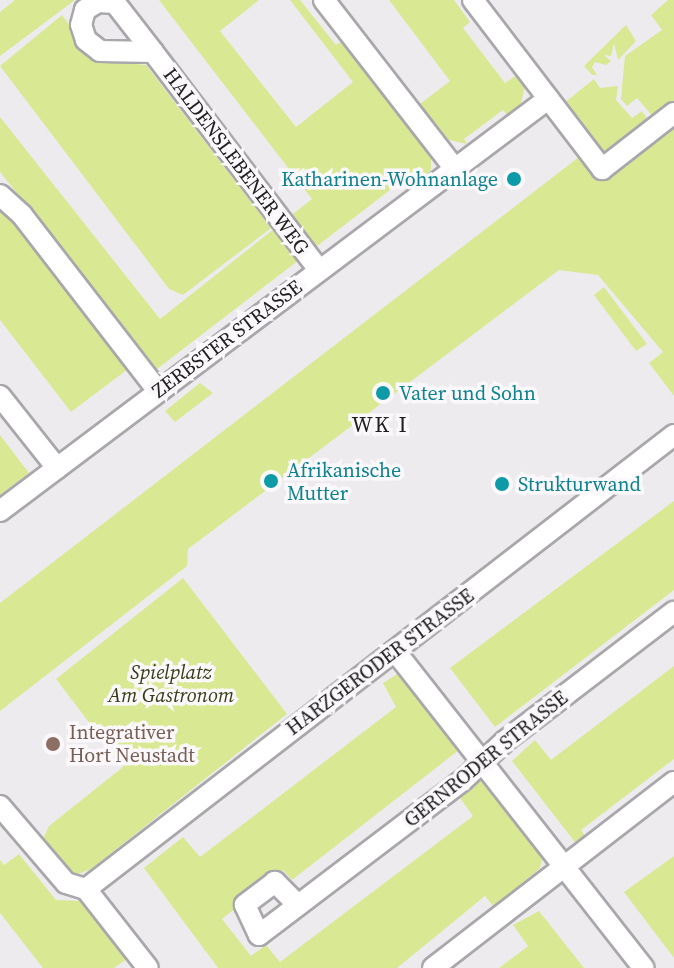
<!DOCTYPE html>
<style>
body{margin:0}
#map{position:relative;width:674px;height:968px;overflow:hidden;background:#eeebef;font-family:"Source Serif 4",serif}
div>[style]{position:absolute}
.green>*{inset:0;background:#d9e993}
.roads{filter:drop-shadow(2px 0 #a9a7ab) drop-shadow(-2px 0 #a9a7ab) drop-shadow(0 2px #a9a7ab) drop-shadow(0 -2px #a9a7ab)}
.minor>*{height:20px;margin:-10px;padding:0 10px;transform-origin:10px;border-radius:10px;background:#fff}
.dots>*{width:22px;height:22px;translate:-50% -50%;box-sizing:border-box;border:4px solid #fbf8fc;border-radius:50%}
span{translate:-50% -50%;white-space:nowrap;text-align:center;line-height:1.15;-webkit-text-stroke:7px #fbf8fc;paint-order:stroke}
.street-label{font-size:20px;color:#212021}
.culture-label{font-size:20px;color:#0d838f}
.right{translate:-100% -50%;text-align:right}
.left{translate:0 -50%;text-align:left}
.park-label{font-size:20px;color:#363c15;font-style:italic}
.education-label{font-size:20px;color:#785e54}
.neighbourhood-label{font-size:22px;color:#212021;letter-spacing:2px}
</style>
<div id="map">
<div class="green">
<div style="clip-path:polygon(15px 0,75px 0,0 56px,0 12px)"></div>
<div style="clip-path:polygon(159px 0,259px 0,220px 31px,296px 127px,353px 82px,290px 0,300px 0,336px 45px,343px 40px,431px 153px,431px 169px,425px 179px,416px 170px,157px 369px,0 172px,0 117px,160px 319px,312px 199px)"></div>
<div style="clip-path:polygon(389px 0,454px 0,470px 22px,463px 28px,505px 83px,518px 74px,525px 87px,519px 111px,510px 118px,503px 110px,464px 139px,467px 144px,449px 140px,420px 104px,450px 81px)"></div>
<div style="clip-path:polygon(668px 0,674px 0,674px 102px,654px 118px,637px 98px,627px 106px,621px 99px,625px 56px,662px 30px,651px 15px)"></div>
<div style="clip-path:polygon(62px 15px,95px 60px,146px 65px,271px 228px,183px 295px,169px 289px,0 66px)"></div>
<div style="clip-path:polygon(626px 25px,636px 41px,618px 60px,614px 43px,611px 56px,604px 55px,611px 61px,606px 65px,595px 62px,592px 67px,597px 75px,592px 75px,584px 66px)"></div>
<div style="clip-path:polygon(594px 79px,600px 88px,618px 86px,616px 100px,632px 118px,642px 111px,648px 120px,600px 156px,559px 107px)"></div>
<div style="clip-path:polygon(674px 121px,674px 396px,649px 363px,663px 352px,598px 275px,559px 270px,188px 549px,187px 566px,0 711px,0 603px,579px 157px,596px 179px)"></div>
<div style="clip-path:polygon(0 196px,128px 369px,71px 412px,0 320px)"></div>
<div style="clip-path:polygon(604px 287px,647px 344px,636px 351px,594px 295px)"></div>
<div style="clip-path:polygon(200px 383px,213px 393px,175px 422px,165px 411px)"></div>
<div style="clip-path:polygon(0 435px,29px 473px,0 495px)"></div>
<div style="clip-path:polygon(674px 501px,674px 590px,495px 727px,450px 668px)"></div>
<div style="clip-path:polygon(183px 578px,287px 714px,91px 869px,68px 878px,39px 848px,49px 826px,123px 767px,56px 679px)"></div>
<div style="clip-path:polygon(674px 666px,674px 759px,581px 830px,588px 840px,578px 846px,512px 761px,535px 740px,551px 760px)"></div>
<div style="clip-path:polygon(399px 673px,459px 750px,292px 880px,283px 870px,222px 919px,251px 956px,266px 945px,280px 962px,473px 816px,460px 798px,481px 779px,543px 855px,540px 868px,494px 907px,485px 896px,397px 968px,218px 968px,144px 868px,183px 837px,200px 857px,396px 707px,383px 683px)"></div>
<div style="clip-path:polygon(19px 854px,56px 900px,81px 901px,127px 959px,114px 968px,43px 968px,0 913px,0 860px,4px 865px)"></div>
<div style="clip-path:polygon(674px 856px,674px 958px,624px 892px)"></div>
<div style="clip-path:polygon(539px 911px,584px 968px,499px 968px,528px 946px,513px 925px)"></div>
</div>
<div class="roads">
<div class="minor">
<div style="left:324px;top:0;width:214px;rotate:52.2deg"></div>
<div style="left:473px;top:0;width:213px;rotate:52.6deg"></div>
<div style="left:602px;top:169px;width:91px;rotate:-37.9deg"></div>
<div style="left:153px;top:52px;width:53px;rotate:-178.9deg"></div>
<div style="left:100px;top:51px;width:18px;rotate:-142deg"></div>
<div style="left:86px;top:40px;width:16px;rotate:-108deg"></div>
<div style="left:81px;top:25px;width:16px;rotate:-75deg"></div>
<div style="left:85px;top:10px;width:15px;rotate:-32deg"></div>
<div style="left:98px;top:2px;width:17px;rotate:3deg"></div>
<div style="left:115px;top:3px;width:62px;rotate:52.2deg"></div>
<div style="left:153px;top:52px;width:274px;rotate:52.7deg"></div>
<div style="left:0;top:195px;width:30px;rotate:42deg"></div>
<div style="left:22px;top:215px;width:222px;rotate:52.3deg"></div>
<div style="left:0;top:396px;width:92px;rotate:51.6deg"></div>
<div style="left:0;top:511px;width:686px;rotate:-36.94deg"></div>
<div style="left:395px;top:651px;width:403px;rotate:51.9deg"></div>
<div style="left:0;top:806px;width:101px;rotate:49.4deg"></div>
<div style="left:66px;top:883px;width:21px;rotate:17deg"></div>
<div style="left:86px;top:889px;width:100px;rotate:51.9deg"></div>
<div style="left:86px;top:889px;width:743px;rotate:-37.67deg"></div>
<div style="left:298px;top:905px;width:33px;rotate:-135deg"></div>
<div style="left:275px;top:882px;width:38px;rotate:143deg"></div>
<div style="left:245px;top:905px;width:33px;rotate:65deg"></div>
<div style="left:259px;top:935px;width:255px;rotate:-37.2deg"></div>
<div style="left:462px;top:781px;width:59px;rotate:-42.9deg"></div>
<div style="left:505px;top:741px;width:213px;rotate:-37.4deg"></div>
<div style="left:433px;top:968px;width:304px;rotate:-37.7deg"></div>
</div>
</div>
<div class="dots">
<div style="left:514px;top:179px;background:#0f9aa8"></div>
<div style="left:383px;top:393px;background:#0f9aa8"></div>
<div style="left:271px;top:481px;background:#0f9aa8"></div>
<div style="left:502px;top:484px;background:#0f9aa8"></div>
<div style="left:53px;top:744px;background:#8d6e63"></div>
</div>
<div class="street-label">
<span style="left:236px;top:161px;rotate:53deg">HALDENSLEBENER WEG</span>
<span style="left:227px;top:339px;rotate:-37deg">ZERBSTER STRASSE</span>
<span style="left:380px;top:662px;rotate:-37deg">HARZGERODER STRASSE</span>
<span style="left:486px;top:759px;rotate:-39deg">GERNRODER STRASSE</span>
</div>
<div class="culture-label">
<span class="right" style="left:498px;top:179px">Katharinen-Wohnanlage</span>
<span class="left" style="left:399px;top:393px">Vater und Sohn</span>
<span class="left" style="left:287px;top:482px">Afrikanische<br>Mutter</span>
<span class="left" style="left:518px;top:484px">Strukturwand</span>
</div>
<div class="park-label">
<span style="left:171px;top:684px">Spielplatz<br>Am Gastronom</span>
</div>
<div class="education-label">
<span class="left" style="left:69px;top:744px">Integrativer<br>Hort Neustadt</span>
</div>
<div class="neighbourhood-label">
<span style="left:380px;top:425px">WK I</span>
</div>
</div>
